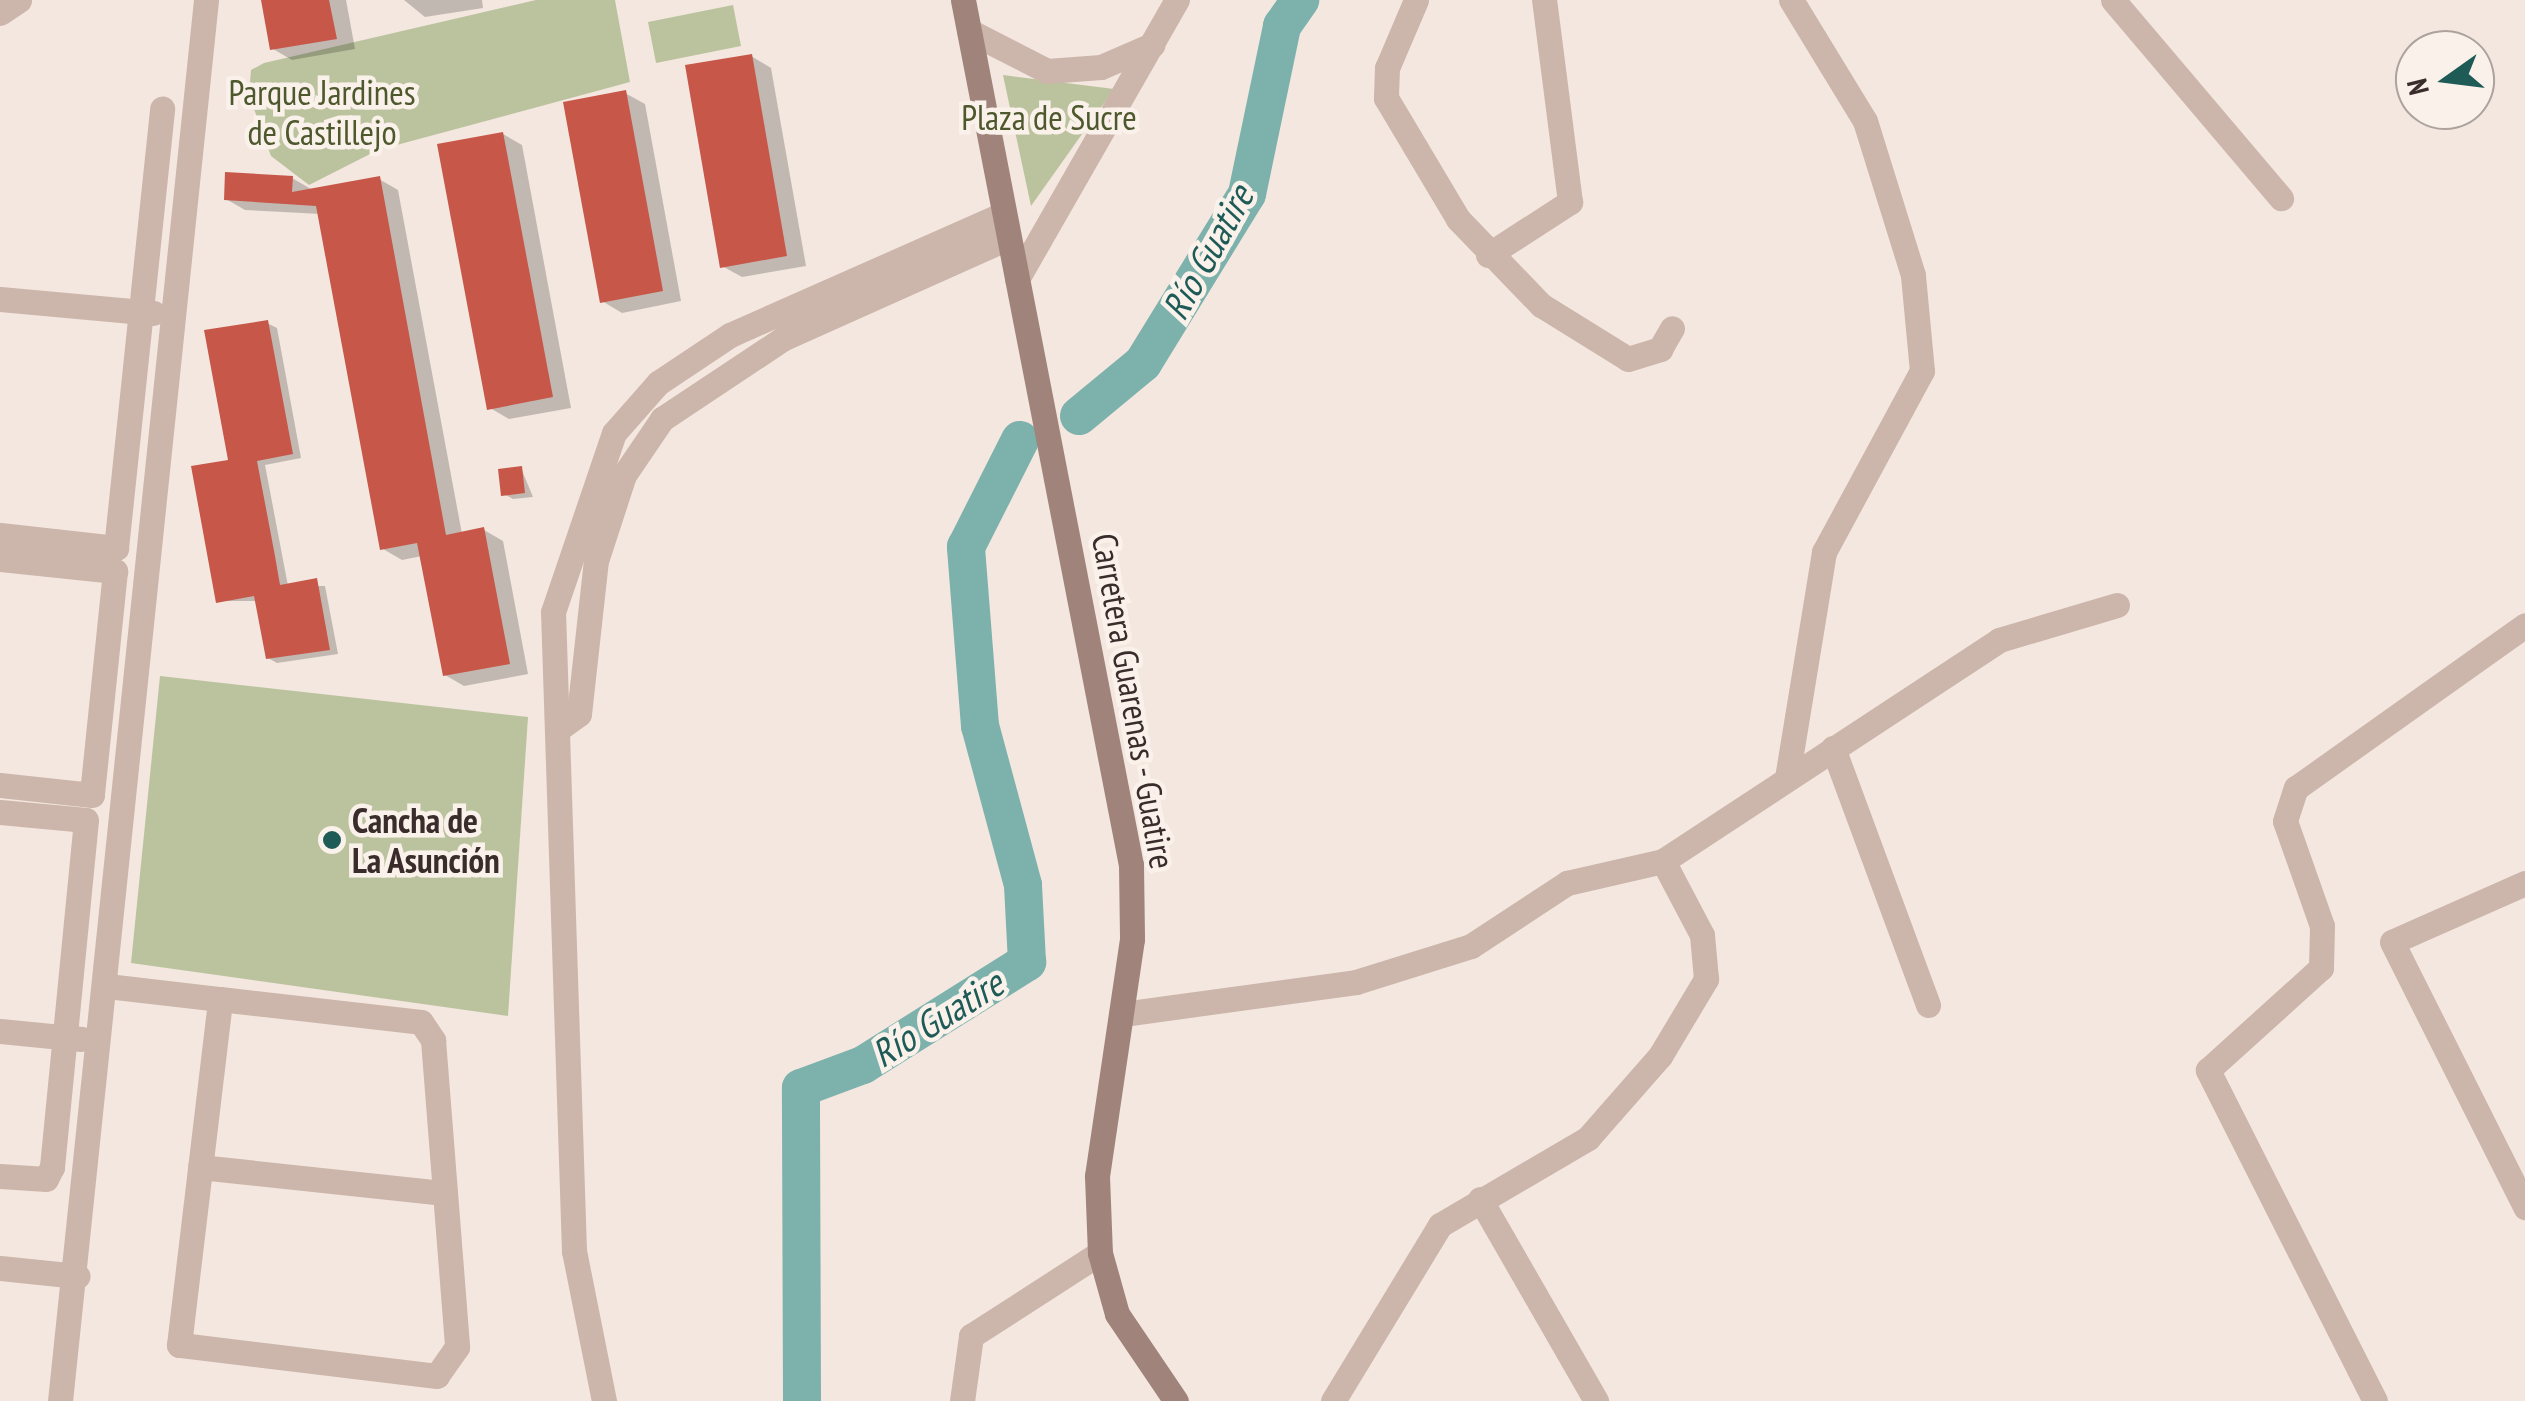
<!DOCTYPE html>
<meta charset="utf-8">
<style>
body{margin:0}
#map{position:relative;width:2525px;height:1401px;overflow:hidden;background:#f3e7df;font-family:"PT Sans Narrow",sans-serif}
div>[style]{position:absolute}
.green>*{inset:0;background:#bbc39e}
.shadow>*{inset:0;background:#0003}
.river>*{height:38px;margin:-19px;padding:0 19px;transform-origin:19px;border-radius:19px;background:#7db1ac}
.building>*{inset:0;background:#c75749}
.minor>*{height:25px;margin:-12.5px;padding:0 12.5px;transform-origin:12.5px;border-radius:12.5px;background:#ccb5aa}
.secondary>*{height:25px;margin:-12.5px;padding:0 12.5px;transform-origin:12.5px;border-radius:12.5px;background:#a0847b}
.dots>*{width:28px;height:28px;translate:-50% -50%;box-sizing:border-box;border:5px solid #faf1eb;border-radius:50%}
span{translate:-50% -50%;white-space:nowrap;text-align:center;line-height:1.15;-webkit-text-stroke:9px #faf1eb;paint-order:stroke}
.park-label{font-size:35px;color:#4e582d}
.street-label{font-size:35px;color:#392c2a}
.poi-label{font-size:35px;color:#392c2a;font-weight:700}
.left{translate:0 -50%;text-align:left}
.water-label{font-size:38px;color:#1e5b57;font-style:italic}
.north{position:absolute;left:2395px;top:30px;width:100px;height:100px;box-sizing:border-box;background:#faf1eb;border:2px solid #ada29e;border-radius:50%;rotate:256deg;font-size:28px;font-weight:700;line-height:40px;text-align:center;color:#392c2a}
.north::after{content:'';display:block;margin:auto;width:35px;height:45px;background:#1e5b57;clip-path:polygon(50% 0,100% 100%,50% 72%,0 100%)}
</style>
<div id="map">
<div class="green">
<div style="clip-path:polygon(536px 0,615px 0,630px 82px,378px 150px,309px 185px,271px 156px,249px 95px,251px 70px,264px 63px)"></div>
<div style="clip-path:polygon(733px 5px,741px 46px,656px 63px,648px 22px)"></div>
<div style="clip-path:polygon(1003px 75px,1114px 89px,1031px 206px)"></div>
<div style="clip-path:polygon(160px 676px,528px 717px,508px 1016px,131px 963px)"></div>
</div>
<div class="shadow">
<div style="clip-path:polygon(264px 0,346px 0,355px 49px,292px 60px,273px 49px)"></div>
<div style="clip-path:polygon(404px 0,482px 0,483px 8px,425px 17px)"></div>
<div style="clip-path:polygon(751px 56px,771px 68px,806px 266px,742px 277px,722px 266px)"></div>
<div style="clip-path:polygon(625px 93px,645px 104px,681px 301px,622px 313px,602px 301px)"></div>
<div style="clip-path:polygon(503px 134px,522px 145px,571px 408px,509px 419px,490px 408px)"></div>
<div style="clip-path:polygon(292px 178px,311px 189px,379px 179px,398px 190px,462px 534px,484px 530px,503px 541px,528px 674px,464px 686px,445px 675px,422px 556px,402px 560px,383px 549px,321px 214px,245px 210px,226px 199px)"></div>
<div style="clip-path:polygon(267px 323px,277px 328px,301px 458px,265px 465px,288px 586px,325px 586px,338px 654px,277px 663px,268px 658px,257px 601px,218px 601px,231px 462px)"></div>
<div style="clip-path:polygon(521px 468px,533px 497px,513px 499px,504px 494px)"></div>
</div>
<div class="river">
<div style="left:1079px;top:416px;width:83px;rotate:-39.6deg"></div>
<div style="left:1143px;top:363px;width:198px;rotate:-58.4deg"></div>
<div style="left:1247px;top:194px;width:172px;rotate:-78.2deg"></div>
<div style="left:1282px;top:26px;width:32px;rotate:-55deg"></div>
<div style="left:802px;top:1401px;width:313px;rotate:-90.2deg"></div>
<div style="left:801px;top:1088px;width:66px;rotate:-20.4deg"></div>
<div style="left:863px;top:1065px;width:194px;rotate:-32.1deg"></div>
<div style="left:1027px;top:962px;width:77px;rotate:-93deg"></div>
<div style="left:1023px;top:885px;width:165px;rotate:-105.1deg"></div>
<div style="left:980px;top:726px;width:180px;rotate:-94.5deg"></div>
<div style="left:966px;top:547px;width:120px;rotate:-63.2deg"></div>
</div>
<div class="building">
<div style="clip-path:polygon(261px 0,329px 0,337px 39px,270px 50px)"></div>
<div style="clip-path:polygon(752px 54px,787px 256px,720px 268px,685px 65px)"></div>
<div style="clip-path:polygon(626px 90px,663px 291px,600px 303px,563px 102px)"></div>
<div style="clip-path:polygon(503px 132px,553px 397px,487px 410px,437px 144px)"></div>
<div style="clip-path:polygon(225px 172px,293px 176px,292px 192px,380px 176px,446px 535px,484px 527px,510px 664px,443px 676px,417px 543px,380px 550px,316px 206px,224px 200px)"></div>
<div style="clip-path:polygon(268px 320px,293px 454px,257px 461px,275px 556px,280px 585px,317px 578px,330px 650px,266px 659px,254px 596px,216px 603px,191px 466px,228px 460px,204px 330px)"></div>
<div style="clip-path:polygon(522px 466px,525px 493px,501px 496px,498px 469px)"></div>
</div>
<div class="minor">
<div style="left:1416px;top:0;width:74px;rotate:113.1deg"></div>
<div style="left:1387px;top:68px;width:30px;rotate:92deg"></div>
<div style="left:1386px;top:98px;width:141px;rotate:59.2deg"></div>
<div style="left:1458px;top:219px;width:120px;rotate:46deg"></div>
<div style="left:1541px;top:305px;width:102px;rotate:31.8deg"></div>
<div style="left:1628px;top:359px;width:34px;rotate:-17deg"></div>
<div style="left:1660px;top:349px;width:24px;rotate:-60deg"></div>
<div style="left:2113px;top:0;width:260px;rotate:49.7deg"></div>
<div style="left:0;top:13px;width:23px;rotate:-34deg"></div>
<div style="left:969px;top:31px;width:88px;rotate:27.1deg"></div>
<div style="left:1047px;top:71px;width:54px;rotate:-4.2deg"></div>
<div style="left:1101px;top:67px;width:56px;rotate:-23.3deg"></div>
<div style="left:1488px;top:255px;width:98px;rotate:-32.9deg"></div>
<div style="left:1570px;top:202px;width:204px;rotate:-97.3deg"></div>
<div style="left:1017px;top:279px;width:322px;rotate:-60.2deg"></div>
<div style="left:0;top:299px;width:154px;rotate:5.2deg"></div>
<div style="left:0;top:535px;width:117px;rotate:6.4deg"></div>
<div style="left:116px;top:548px;width:442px;rotate:-84deg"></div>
<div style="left:0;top:559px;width:116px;rotate:6deg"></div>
<div style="left:115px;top:571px;width:225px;rotate:95.9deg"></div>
<div style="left:92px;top:795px;width:93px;rotate:-173.8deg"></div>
<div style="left:557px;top:730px;width:27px;rotate:-36deg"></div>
<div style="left:579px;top:714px;width:154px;rotate:-83.7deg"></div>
<div style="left:596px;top:561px;width:90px;rotate:-72deg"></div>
<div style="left:624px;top:475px;width:68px;rotate:-55.8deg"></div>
<div style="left:662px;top:419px;width:146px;rotate:-33.6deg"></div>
<div style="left:784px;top:338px;width:245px;rotate:-24.1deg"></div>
<div style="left:1833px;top:748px;width:274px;rotate:69.7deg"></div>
<div style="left:1787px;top:778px;width:229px;rotate:-80.7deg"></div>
<div style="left:1824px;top:552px;width:206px;rotate:-61.6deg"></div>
<div style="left:1922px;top:371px;width:96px;rotate:-95.4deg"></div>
<div style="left:1913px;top:275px;width:161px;rotate:-107.3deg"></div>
<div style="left:1865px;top:121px;width:142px;rotate:-121.4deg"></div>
<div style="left:0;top:812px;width:86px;rotate:5.3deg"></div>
<div style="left:86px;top:820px;width:349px;rotate:95.6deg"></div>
<div style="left:52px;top:1167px;width:13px;rotate:117deg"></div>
<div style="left:46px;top:1179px;width:46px;rotate:-176.3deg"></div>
<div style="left:2525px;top:883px;width:145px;rotate:156.1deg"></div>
<div style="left:2392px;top:942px;width:297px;rotate:63.3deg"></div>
<div style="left:107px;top:986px;width:114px;rotate:6.6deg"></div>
<div style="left:220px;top:999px;width:202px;rotate:6.5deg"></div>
<div style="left:421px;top:1022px;width:22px;rotate:56deg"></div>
<div style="left:433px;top:1040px;width:308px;rotate:85.5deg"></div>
<div style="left:457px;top:1347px;width:35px;rotate:125deg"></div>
<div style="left:437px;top:1376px;width:260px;rotate:-173.1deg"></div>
<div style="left:179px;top:1345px;width:348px;rotate:-83.2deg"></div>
<div style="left:1123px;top:1014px;width:235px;rotate:-7.8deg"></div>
<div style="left:1356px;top:982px;width:121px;rotate:-17.4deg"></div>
<div style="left:1471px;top:946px;width:115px;rotate:-33.3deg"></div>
<div style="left:1567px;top:883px;width:98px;rotate:-12.9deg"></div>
<div style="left:1663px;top:861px;width:402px;rotate:-33.3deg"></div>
<div style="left:1999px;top:640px;width:123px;rotate:-16.5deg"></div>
<div style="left:0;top:1031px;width:82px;rotate:5.6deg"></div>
<div style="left:200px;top:1167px;width:246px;rotate:6.1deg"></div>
<div style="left:1480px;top:1199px;width:233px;rotate:60.1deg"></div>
<div style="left:0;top:1268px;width:78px;rotate:5.9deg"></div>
<div style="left:60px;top:1401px;width:1409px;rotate:-84.05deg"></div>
<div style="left:604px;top:1401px;width:153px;rotate:-101.3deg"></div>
<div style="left:574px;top:1251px;width:639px;rotate:-91.88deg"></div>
<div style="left:553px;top:612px;width:189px;rotate:-71.2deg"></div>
<div style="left:614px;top:433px;width:67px;rotate:-48.7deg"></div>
<div style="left:658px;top:383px;width:87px;rotate:-33.7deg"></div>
<div style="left:730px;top:335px;width:299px;rotate:-23.9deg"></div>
<div style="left:962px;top:1401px;width:66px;rotate:-82.1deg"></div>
<div style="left:971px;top:1336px;width:153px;rotate:-32.8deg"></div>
<div style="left:1333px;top:1401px;width:206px;rotate:-58.7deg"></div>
<div style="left:1440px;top:1225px;width:172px;rotate:-30.4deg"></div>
<div style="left:1588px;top:1138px;width:109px;rotate:-48.7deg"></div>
<div style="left:1660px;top:1056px;width:90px;rotate:-59.1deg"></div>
<div style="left:1706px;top:979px;width:44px;rotate:-95.2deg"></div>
<div style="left:1702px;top:935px;width:84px;rotate:-117.8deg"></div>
<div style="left:2375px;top:1401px;width:371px;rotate:-116.8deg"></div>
<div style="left:2208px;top:1070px;width:152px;rotate:-42.1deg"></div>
<div style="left:2321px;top:968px;width:42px;rotate:-88.6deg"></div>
<div style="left:2322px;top:926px;width:111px;rotate:-109.4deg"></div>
<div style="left:2285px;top:821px;width:35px;rotate:-72deg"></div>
<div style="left:2296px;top:788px;width:281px;rotate:-35.4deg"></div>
</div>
<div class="secondary">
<div style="left:963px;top:0;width:881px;rotate:79.01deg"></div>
<div style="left:1131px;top:865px;width:74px;rotate:89.2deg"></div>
<div style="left:1132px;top:939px;width:240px;rotate:98.4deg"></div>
<div style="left:1097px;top:1176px;width:77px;rotate:87.8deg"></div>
<div style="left:1100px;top:1253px;width:63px;rotate:74.4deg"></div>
<div style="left:1117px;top:1314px;width:105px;rotate:55.9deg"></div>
</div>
<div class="dots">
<div style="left:332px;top:840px;background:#1e5b57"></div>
</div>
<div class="park-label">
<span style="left:322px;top:112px">Parque Jardines<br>de Castillejo</span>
<span style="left:1049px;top:117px">Plaza de Sucre</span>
</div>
<div class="street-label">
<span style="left:1134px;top:701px;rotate:80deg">Carretera Guarenas - Guatire</span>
</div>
<div class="poi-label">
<span class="left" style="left:352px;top:840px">Cancha de<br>La Asunción</span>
</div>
<div class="water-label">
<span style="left:1207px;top:252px;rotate:-61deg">Río Guatire</span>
<span style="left:937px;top:1018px;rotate:-32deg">Río Guatire</span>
</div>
<div class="north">N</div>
</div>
